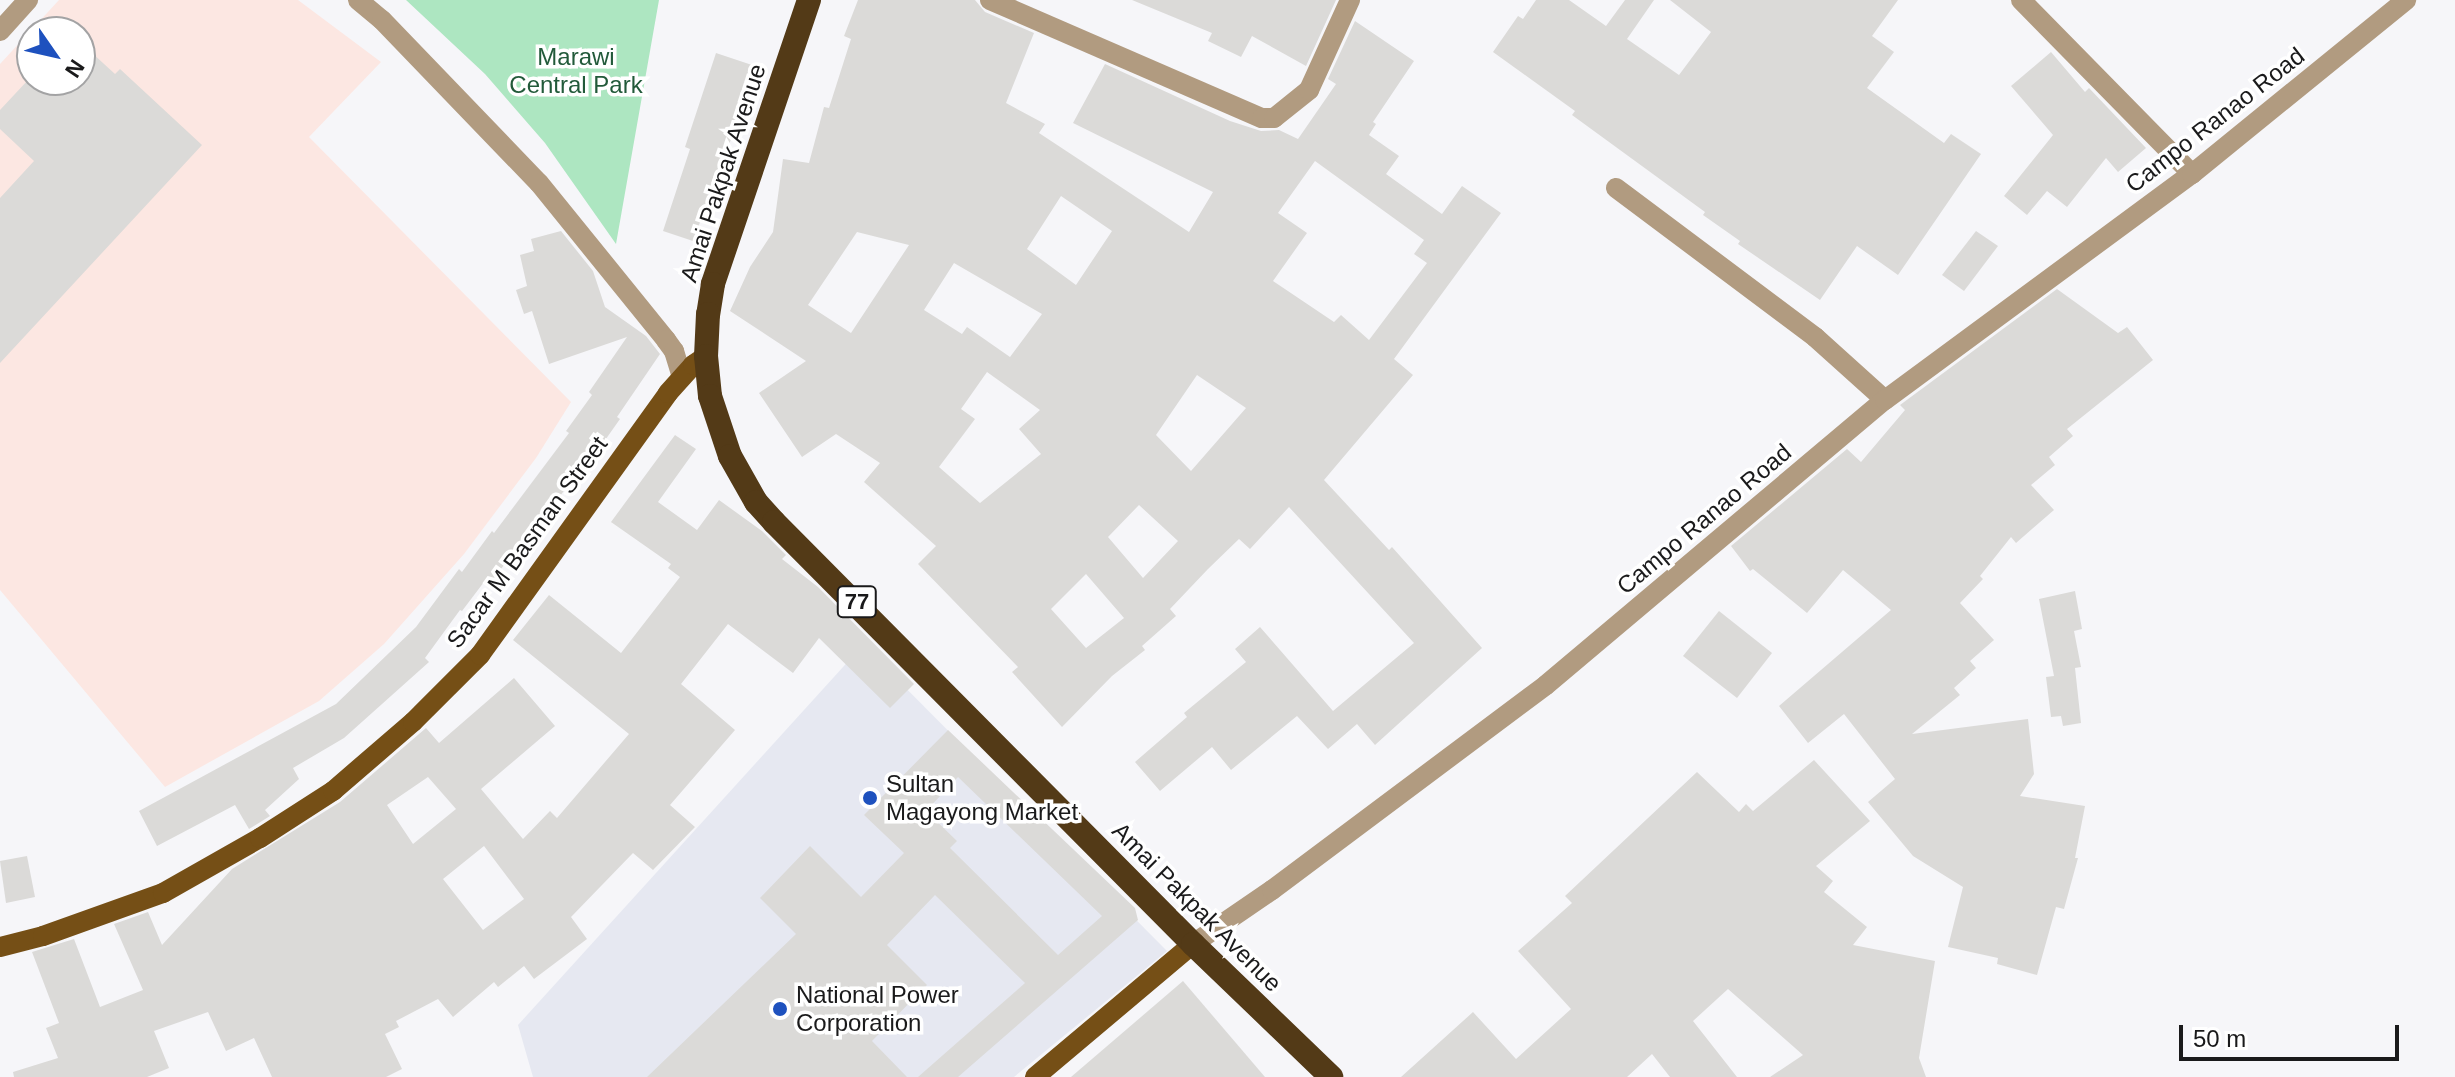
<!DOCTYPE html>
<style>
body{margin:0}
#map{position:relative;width:2455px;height:1077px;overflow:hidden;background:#f6f6f9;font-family:Helvetica,sans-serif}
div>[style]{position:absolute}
.built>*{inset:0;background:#e6e8f1}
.industrial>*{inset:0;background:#fce7e2}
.green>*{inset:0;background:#ade6c1}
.building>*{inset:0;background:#dbdad8}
.minor>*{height:20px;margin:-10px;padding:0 10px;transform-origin:10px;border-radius:10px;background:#b19b80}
.major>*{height:20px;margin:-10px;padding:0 10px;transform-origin:10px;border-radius:10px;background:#754f16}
.highway>*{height:24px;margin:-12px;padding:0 12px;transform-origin:12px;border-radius:12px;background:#533a17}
.dots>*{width:22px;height:22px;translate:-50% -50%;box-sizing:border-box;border:4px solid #fff;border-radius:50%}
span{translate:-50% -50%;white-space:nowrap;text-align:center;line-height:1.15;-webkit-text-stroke:7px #fff;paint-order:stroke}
.shield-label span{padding:2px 6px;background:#fff;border:2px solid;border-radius:6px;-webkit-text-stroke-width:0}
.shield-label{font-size:22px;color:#1a1a1b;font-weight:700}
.park-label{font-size:24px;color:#225a3a}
.street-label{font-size:24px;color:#1a1a1b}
.poi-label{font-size:24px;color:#1a1a1b}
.left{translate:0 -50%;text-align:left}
.north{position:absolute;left:16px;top:16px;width:80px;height:80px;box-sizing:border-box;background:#fff;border:2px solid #a3a3a4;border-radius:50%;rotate:124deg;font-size:22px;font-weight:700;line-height:32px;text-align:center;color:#1a1a1b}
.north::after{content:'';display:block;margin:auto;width:28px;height:36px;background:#1e51be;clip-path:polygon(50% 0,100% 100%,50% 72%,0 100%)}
.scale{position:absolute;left:2179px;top:1025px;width:220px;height:36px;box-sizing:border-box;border:4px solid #1a1a1b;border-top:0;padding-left:10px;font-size:24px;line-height:28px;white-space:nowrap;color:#1a1a1b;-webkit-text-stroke:6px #fff;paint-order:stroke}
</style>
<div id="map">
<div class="built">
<div style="clip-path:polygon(863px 645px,1167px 951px,1014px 1077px,533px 1077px,518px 1025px)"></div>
</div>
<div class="industrial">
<div style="clip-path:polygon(evenodd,59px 0,298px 0,381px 62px,309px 137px,571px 402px,536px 458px,464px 554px,384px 644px,319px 701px,165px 787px,0 590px,0 64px,59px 0,32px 32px,80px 32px,80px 80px,32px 80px,32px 32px)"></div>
</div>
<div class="green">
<div style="clip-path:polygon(406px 0,659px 0,616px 244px,545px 143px,485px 74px)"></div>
</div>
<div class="building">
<div style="clip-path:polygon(evenodd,858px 0,975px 0,985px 12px,1034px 33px,1006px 103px,1045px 124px,1039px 133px,1189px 232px,1213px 192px,1073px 123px,1105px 64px,1230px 121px,1261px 131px,1279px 130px,1298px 139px,1336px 84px,1328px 79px,1355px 21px,1414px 61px,1373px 122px,1376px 124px,1369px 135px,1399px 156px,1386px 174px,1442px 214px,1462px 186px,1501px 213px,1394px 359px,1413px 375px,1324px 480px,1389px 550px,1392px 547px,1482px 648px,1375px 745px,1357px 724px,1328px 749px,1297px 716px,1231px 770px,1212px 747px,1160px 791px,1135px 762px,1187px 717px,1184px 713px,1246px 662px,1235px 649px,1260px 627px,1333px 711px,1414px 643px,1289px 507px,1250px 549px,1239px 539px,1208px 569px,1170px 609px,1176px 616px,1142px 646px,1145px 650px,1112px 676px,1062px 727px,1012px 672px,1018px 667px,918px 564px,936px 546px,864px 482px,880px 463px,836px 434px,802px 457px,759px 393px,806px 361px,730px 311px,750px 267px,773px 232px,783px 159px,809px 163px,824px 107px,829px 108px,851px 39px,844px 36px,858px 0,1315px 161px,1424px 240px,1414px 254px,1427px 263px,1369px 340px,1341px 315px,1334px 322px,1273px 281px,1307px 233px,1278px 213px,1315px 161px,858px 0,1061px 196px,1112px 231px,1076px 285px,1027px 249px,1061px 196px,858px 0,857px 232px,909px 245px,851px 333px,808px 305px,857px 232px,858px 0,954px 263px,1042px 314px,1010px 357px,967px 327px,962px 334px,924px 310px,954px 263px,858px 0,987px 372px,1040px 410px,1019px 429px,1041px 454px,980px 503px,939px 467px,975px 419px,961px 409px,987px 372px,858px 0,1197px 375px,1246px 408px,1191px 471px,1156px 435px,1197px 375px,858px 0,1139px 505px,1178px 541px,1143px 578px,1108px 537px,1139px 505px,858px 0,1086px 574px,1124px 618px,1086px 648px,1051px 609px,1086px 574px)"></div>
<div style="clip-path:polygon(1132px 0,1336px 0,1306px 66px,1252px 36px,1241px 57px,1208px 41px,1212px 33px)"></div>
<div style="clip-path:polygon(1536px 0,1569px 0,1606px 26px,1625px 0,1654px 0,1627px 39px,1679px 75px,1711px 32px,1670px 0,1898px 0,1872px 36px,1894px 52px,1867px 88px,1944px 143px,1951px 134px,1981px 154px,1898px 275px,1857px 246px,1820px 300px,1738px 244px,1740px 241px,1703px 215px,1705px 212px,1572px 115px,1575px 111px,1493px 52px,1518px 16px,1523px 19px)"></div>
<div style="clip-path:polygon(80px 42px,115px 74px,120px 69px,202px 145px,0 363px,0 198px,34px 161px,0 129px,0 110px,28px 80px,80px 80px)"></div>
<div style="clip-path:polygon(2051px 52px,2085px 92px,2089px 88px,2146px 148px,2118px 172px,2106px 158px,2067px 207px,2047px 191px,2027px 215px,2004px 196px,2053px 135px,2011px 86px)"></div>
<div style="clip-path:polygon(716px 53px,758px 67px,693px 241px,663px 231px,690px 149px,685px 147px)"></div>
<div style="clip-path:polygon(561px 231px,593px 271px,605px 307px,646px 336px,660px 354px,617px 417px,620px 419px,596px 453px,593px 450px,523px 548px,519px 545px,489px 585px,484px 582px,462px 611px,460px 610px,425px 658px,429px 662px,344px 738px,293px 768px,299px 779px,265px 810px,270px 816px,249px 829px,235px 805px,157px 846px,139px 811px,336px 704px,416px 627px,459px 569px,462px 572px,492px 531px,494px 533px,569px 433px,566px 431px,592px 395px,589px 392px,627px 337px,549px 364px,532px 311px,524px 314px,516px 290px,527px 286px,520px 255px,534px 251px,531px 239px)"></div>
<div style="clip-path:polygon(1976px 231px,1998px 246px,1964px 291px,1942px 275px)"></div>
<div style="clip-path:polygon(2057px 289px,2118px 333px,2127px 327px,2153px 360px,2067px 429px,2073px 436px,2049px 457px,2055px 465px,2031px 485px,2054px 510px,2016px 543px,2011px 537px,1980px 576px,1983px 579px,1960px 603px,1994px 640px,1970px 661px,1976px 668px,1954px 688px,1960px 695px,1912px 734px,2028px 719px,2034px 774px,2020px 796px,2085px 806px,2075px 858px,2078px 858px,2064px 909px,2056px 907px,2037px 975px,1997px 964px,1998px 958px,1948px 947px,1963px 887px,1913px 856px,1868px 802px,1895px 779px,1844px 714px,1808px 743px,1779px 706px,1891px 610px,1843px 570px,1807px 613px,1753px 569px,1750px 571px,1731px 546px,1847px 449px,1861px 462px,1905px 410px,1900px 405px)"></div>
<div style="clip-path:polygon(evenodd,675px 435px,696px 449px,658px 502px,697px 530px,719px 500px,762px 531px,786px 555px,782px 559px,818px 587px,914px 684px,890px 708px,819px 638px,793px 673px,728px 624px,681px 684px,735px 730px,670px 805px,695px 827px,653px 870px,633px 853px,571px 917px,587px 939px,534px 979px,524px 966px,498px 987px,494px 982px,453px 1017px,438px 999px,396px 1021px,399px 1027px,385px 1034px,402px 1069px,386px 1077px,272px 1077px,254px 1038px,226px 1051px,208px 1012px,154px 1031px,169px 1068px,147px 1077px,14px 1077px,13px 1072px,58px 1058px,46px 1028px,59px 1023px,32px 952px,74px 939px,100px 1007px,143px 990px,114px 924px,148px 912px,162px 945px,232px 869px,340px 802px,426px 728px,439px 743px,514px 678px,555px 726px,481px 789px,523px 839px,550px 811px,557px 818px,629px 734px,513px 640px,549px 595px,621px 653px,680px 577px,668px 568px,671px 564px,611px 522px,675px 435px,428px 777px,456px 809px,413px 844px,387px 805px,428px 777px,675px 435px,484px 846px,524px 899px,483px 930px,443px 879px,484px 846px)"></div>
<div style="clip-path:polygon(2075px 591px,2082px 629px,2074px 631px,2081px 667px,2075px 668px,2081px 723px,2063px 726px,2061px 716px,2051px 717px,2046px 677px,2054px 676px,2039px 599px)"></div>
<div style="clip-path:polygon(1719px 611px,1772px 653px,1737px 698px,1683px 656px)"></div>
<div style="clip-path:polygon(evenodd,948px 730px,1135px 908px,1138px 920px,958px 1077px,918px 1077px,1025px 983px,935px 895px,887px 945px,927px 985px,872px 1041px,907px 1077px,647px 1077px,796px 934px,760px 898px,810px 846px,861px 897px,904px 853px,864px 815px,948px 730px,958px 777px,1102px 916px,1058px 955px,950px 848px,957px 841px,926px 811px,958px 777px)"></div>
<div style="clip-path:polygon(1814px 760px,1870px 821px,1816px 866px,1833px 881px,1824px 892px,1867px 927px,1853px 945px,1935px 961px,1919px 1058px,1926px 1077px,1770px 1077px,1803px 1055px,1728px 989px,1693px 1021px,1737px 1077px,1670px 1077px,1652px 1054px,1627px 1077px,1401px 1077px,1473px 1012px,1516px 1059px,1571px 1009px,1518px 951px,1572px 903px,1565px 896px,1697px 772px,1739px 812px,1746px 804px,1753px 811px)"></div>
<div style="clip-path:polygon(27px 856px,35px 897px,6px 903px,0 861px)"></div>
<div style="clip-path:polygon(1183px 981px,1265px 1077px,1071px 1077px)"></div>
</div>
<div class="minor">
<div style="left:358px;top:0;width:31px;rotate:40deg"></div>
<div style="left:382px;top:20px;width:226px;rotate:46.1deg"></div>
<div style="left:539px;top:183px;width:202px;rotate:51deg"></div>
<div style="left:666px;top:340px;width:14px;rotate:54deg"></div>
<div style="left:674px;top:351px;width:27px;rotate:73deg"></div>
<div style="left:990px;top:0;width:296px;rotate:23.5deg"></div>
<div style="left:1262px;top:118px;width:12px"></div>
<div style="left:1274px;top:118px;width:45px;rotate:-38.7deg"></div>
<div style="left:1309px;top:90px;width:99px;rotate:-65.5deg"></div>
<div style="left:2021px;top:0;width:244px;rotate:45.5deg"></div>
<div style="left:0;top:31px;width:42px;rotate:-47.9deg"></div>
<div style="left:1616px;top:188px;width:249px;rotate:36.8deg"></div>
<div style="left:1815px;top:337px;width:94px;rotate:42deg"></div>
<div style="left:1193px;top:944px;width:96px;rotate:-34.4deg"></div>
<div style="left:1272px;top:890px;width:342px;rotate:-36.8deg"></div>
<div style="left:1546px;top:685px;width:443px;rotate:-40.1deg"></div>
<div style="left:1885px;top:400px;width:381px;rotate:-36.4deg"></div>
<div style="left:2192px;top:174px;width:276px;rotate:-39.1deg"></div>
</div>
<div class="major">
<div style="left:0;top:947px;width:44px;rotate:-14.3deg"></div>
<div style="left:43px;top:936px;width:127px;rotate:-19.7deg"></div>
<div style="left:163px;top:893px;width:112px;rotate:-29.6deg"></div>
<div style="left:260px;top:838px;width:87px;rotate:-32.8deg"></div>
<div style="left:333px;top:791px;width:106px;rotate:-40.8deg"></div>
<div style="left:413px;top:722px;width:95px;rotate:-45deg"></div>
<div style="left:480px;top:655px;width:322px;rotate:-54.3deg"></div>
<div style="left:668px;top:393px;width:38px;rotate:-48deg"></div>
<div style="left:693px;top:365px;width:16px;rotate:-35deg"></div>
<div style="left:1035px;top:1077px;width:207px;rotate:-40.1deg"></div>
</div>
<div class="highway">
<div style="left:809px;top:0;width:300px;rotate:108.7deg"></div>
<div style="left:713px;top:284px;width:30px;rotate:99deg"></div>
<div style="left:708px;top:314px;width:42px;rotate:92.7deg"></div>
<div style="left:706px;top:356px;width:40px;rotate:84.3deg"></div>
<div style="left:710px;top:396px;width:63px;rotate:71.6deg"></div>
<div style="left:730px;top:456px;width:53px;rotate:60.5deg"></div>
<div style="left:756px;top:502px;width:27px;rotate:48deg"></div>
<div style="left:774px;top:522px;width:595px;rotate:45.2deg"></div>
<div style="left:1193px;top:944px;width:192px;rotate:43.9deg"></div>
</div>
<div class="dots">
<div style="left:870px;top:798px;background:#1e51be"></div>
<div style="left:780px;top:1009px;background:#1e51be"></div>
</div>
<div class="shield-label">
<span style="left:857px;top:602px">77</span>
</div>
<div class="park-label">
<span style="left:576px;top:71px">Marawi<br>Central Park</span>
</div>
<div class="street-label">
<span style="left:2215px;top:120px;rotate:-38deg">Campo Ranao Road</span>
<span style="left:723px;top:173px;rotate:-72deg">Amai Pakpak Avenue</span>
<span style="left:1704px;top:519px;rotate:-40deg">Campo Ranao Road</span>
<span style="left:527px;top:542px;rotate:-54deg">Sacar M Basman Street</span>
<span style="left:1197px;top:907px;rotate:45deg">Amai Pakpak Avenue</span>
</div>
<div class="poi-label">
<span class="left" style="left:886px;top:798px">Sultan<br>Magayong Market</span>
<span class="left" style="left:796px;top:1009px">National Power<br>Corporation</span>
</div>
<div class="north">N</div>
<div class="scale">50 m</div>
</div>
